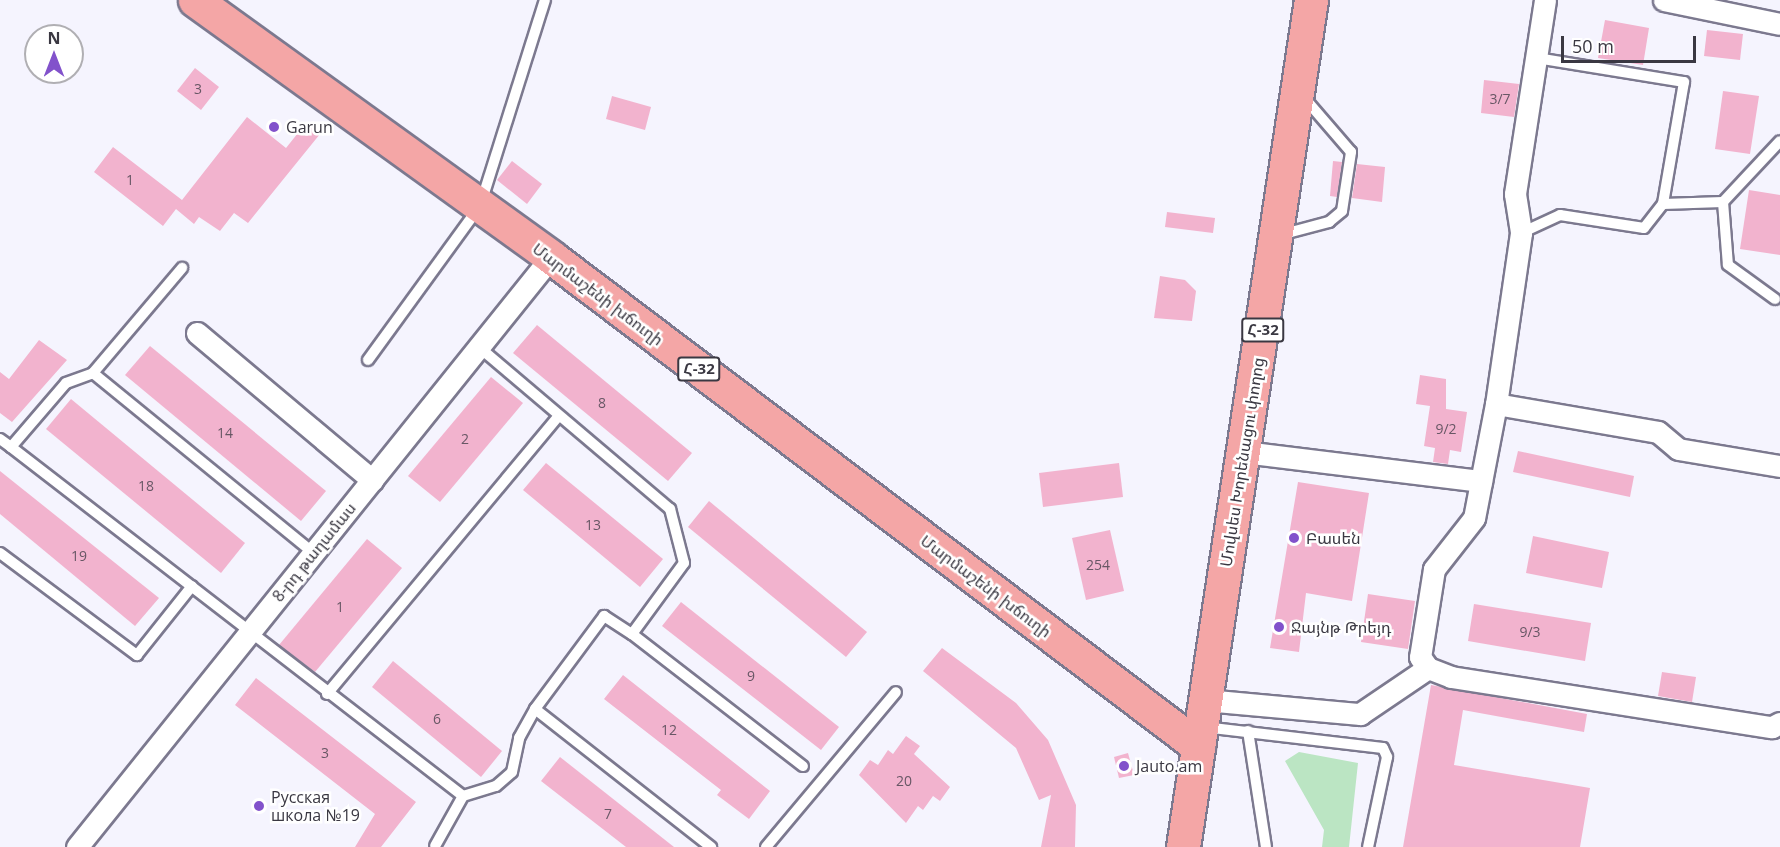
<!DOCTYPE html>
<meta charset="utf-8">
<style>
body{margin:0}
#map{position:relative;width:1780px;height:847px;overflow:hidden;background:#f5f4fe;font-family:"Open Sans","Noto Sans Armenian",sans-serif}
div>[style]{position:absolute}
.green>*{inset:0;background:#bbe5c3}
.building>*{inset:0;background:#f2b3ce}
.roads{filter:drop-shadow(2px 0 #7c798f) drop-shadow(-2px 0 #7c798f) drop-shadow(0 2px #7c798f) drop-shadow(0 -2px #7c798f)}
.lane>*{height:10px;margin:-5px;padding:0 5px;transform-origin:5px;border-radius:5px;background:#fff}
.street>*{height:21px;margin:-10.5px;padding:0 10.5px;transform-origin:10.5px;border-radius:10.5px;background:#fff}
.primary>*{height:33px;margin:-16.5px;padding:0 16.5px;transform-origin:16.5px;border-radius:16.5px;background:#f4a6a6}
.dots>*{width:16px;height:16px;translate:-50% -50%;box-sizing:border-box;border:3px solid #fff;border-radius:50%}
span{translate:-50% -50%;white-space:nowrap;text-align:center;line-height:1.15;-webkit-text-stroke:5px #fff;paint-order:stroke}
.number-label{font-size:14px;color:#685765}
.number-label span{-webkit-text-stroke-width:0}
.shield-label span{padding:2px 4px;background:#fff;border:2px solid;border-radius:4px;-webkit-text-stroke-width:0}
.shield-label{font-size:15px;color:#3a3842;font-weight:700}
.poi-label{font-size:16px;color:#3a3842}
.left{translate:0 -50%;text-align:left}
.street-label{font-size:16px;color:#3a3842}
.north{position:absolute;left:24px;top:24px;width:60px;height:60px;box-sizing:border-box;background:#fff;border:2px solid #b0afb3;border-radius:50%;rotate:0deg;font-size:16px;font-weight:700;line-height:24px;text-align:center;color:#3a3842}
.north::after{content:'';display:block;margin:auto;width:21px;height:27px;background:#8252cb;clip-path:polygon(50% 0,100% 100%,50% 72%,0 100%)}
.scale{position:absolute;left:1561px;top:36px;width:135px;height:27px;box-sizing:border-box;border:3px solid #3a3842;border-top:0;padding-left:8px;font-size:18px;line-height:21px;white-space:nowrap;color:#3a3842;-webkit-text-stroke:4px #fff;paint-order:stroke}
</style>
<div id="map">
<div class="green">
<div style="clip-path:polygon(1299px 752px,1358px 763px,1349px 847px,1322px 847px,1324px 830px,1285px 761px)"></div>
</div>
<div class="building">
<div style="clip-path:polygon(1605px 20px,1649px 28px,1643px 65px,1598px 58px)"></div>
<div style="clip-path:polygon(1707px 30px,1743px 34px,1740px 60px,1704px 56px)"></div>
<div style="clip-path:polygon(195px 68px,219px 87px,201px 110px,177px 91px)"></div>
<div style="clip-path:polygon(1484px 80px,1519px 84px,1514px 117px,1481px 113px)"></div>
<div style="clip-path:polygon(1723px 91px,1759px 96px,1750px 154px,1715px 149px)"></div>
<div style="clip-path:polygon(612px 96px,651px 107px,645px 130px,606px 119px)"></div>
<div style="clip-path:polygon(247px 117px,286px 148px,306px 123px,320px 134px,248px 223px,234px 213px,220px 231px,199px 217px,194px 224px,176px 209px,163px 226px,94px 172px,113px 147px,182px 200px)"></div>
<div style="clip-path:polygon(512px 161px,542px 184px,527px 204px,497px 180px)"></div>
<div style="clip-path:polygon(1333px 161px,1342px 162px,1337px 197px,1330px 196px)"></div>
<div style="clip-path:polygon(1357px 164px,1385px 167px,1382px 202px,1352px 198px)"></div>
<div style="clip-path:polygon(1749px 190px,1780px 195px,1780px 255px,1740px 249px)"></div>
<div style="clip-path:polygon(1167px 212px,1215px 218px,1213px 233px,1165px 227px)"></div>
<div style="clip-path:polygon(1160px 276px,1185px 280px,1196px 291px,1192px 321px,1154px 318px)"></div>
<div style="clip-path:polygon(537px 325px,692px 453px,668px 481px,513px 353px)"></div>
<div style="clip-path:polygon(39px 340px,67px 360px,12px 422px,0 413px,0 372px,9px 379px)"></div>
<div style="clip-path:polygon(150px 346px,326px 491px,301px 521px,125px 375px)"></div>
<div style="clip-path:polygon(1420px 375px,1446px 379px,1446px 409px,1467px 412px,1461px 452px,1450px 450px,1448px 464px,1433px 462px,1435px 448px,1424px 446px,1430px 406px,1416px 404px)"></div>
<div style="clip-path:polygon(491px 377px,523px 403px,440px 502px,408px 476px)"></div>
<div style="clip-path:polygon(71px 399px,245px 543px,221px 573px,46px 429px)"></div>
<div style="clip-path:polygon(1518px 451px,1634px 476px,1630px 497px,1513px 472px)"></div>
<div style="clip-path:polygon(546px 463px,663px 559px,640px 587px,523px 490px)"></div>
<div style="clip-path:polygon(1119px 463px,1123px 497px,1043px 507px,1039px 473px)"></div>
<div style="clip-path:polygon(0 471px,159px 598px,135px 626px,0 514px)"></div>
<div style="clip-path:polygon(1298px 482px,1369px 493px,1352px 601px,1306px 593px,1299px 652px,1270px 648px)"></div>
<div style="clip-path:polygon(709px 501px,867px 632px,846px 657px,688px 527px)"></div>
<div style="clip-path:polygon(1110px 530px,1124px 591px,1086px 600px,1072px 538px)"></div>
<div style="clip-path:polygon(1533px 536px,1609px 552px,1602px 588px,1526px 573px)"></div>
<div style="clip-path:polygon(367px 539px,402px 568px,315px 672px,279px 645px)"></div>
<div style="clip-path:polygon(1368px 594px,1415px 601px,1408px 649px,1361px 642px)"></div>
<div style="clip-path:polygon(681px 602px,839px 727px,821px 750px,662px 626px)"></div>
<div style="clip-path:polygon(1474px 604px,1591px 623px,1585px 661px,1468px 641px)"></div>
<div style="clip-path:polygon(942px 648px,1016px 703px,1048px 740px,1076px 805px,1075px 847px,1041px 847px,1051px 795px,1039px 800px,1016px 748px,923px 671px)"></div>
<div style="clip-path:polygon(393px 661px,502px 751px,481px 777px,372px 687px)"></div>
<div style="clip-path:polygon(1662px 672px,1696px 677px,1692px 702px,1658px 696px)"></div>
<div style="clip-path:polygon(623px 675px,770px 791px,749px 819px,717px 795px,721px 790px,604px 699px)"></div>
<div style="clip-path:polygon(256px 678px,416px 802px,381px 847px,355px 847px,375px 814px,235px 705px)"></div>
<div style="clip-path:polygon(1431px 685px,1587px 714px,1584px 732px,1463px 710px,1454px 765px,1590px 788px,1580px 847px,1403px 847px)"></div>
<div style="clip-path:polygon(906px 736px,920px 746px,914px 754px,950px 787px,940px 801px,933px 796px,923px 810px,918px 806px,906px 823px,859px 775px,870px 760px,878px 765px,888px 750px,893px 754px)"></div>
<div style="clip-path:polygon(1128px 753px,1134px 775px,1119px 778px,1114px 757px)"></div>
<div style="clip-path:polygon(560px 757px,674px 847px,626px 847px,541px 781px)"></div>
</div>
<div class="roads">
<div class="lane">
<div style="left:1537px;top:58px;width:149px;rotate:9.3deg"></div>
<div style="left:1684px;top:82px;width:124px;rotate:99.8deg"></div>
<div style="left:1723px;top:202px;width:63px;rotate:85.5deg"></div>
<div style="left:1728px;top:265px;width:58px;rotate:35.9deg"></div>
<div style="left:1521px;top:233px;width:43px;rotate:-24.8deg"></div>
<div style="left:1560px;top:215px;width:85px;rotate:8.8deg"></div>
<div style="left:1644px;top:228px;width:31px;rotate:-52deg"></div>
<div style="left:1663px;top:204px;width:60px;rotate:-1.9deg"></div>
<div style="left:1723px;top:202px;width:83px;rotate:-46.9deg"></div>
<div style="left:1280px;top:235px;width:51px;rotate:-14.9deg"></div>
<div style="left:1329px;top:222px;width:17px;rotate:-40deg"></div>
<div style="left:1342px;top:211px;width:60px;rotate:-81.3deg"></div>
<div style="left:1351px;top:152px;width:75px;rotate:-130.7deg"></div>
<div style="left:368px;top:360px;width:190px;rotate:-54deg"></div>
<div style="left:480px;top:206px;width:216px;rotate:-72.5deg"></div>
<div style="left:93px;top:373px;width:285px;rotate:39.2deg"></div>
<div style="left:0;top:439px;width:14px;rotate:36deg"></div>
<div style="left:11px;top:447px;width:84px;rotate:-49.3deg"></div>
<div style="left:66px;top:383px;width:29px;rotate:-20deg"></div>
<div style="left:93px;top:373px;width:138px;rotate:-49.7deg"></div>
<div style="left:11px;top:447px;width:571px;rotate:37.67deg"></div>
<div style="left:463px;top:796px;width:57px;rotate:119.2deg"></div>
<div style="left:0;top:553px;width:171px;rotate:36.7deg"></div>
<div style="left:137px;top:655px;width:88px;rotate:-51.4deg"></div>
<div style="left:632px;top:634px;width:216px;rotate:37.7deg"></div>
<div style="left:327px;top:694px;width:362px;rotate:-50.2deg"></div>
<div style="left:535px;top:709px;width:224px;rotate:38.1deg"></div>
<div style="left:1204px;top:727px;width:180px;rotate:6.7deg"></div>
<div style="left:1383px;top:748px;width:10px;rotate:66deg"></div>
<div style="left:1387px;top:757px;width:92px;rotate:101.9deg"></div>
<div style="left:1248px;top:731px;width:117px;rotate:81.2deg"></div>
<div style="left:463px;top:796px;width:34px;rotate:-17deg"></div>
<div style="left:496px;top:786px;width:21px;rotate:-41deg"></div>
<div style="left:512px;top:772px;width:35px;rotate:-78deg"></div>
<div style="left:519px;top:738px;width:33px;rotate:-61deg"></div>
<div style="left:535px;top:709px;width:116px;rotate:-53.4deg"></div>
<div style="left:604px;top:616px;width:33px;rotate:33deg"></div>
<div style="left:632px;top:634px;width:88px;rotate:-53.8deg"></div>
<div style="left:684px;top:563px;width:56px;rotate:-104.5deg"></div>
<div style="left:670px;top:509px;width:250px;rotate:-139.7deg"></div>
<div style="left:766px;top:847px;width:202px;rotate:-50deg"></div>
</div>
<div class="street">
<div style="left:1545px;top:0;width:196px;rotate:98.8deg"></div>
<div style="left:1515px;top:194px;width:39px;rotate:81deg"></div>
<div style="left:1521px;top:233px;width:173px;rotate:98.3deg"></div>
<div style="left:1496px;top:404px;width:116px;rotate:100.9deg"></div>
<div style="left:1474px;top:518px;width:65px;rotate:128.1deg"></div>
<div style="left:1434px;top:569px;width:89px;rotate:99deg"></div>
<div style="left:1420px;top:657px;width:14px;rotate:54deg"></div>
<div style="left:1428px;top:668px;width:25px;rotate:21deg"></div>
<div style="left:1451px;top:677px;width:325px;rotate:8.9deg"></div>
<div style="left:1772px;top:727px;width:9px;rotate:-27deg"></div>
<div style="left:1664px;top:0;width:118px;rotate:11.7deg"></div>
<div style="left:197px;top:333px;width:229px;rotate:40deg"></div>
<div style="left:1496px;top:404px;width:164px;rotate:9.8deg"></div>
<div style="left:1658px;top:432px;width:26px;rotate:40deg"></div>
<div style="left:1678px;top:449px;width:103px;rotate:9.5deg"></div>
<div style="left:1244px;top:452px;width:239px;rotate:7deg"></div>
<div style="left:1205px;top:700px;width:156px;rotate:5.2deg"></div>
<div style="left:1360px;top:714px;width:82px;rotate:-34.1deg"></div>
<div style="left:77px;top:847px;width:757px;rotate:-51.22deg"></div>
</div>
<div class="primary">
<div style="left:195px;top:0;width:439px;rotate:35.8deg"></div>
<div style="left:551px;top:257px;width:811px;rotate:37.08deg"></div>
<div style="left:1183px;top:847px;width:857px;rotate:-81.41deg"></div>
</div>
</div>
<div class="dots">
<div style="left:274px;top:127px;background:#8252cb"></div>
<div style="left:1294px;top:538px;background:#8252cb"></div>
<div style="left:1279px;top:627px;background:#8252cb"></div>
<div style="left:1124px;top:766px;background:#8252cb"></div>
<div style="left:259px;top:806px;background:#8252cb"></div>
</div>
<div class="number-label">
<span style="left:198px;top:89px">3</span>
<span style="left:1500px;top:99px">3/7</span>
<span style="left:130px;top:180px">1</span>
<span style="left:602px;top:403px">8</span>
<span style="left:1446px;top:429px">9/2</span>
<span style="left:225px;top:433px">14</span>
<span style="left:465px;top:439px">2</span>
<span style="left:146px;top:486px">18</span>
<span style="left:593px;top:525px">13</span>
<span style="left:79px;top:556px">19</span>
<span style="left:1098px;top:565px">254</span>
<span style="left:340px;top:607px">1</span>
<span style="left:1530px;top:632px">9/3</span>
<span style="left:751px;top:676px">9</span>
<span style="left:437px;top:719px">6</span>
<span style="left:669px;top:730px">12</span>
<span style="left:325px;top:753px">3</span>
<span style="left:904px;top:781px">20</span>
<span style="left:608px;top:814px">7</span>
</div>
<div class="shield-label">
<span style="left:1263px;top:330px">Հ-32</span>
<span style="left:699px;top:369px">Հ-32</span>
</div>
<div class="poi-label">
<span class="left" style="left:286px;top:127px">Garun</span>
<span class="left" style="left:1306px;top:538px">Բասեն</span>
<span class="left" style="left:1291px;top:627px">Ջայնթ Թրեյդ</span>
<span class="left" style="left:1136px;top:766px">Jauto.am</span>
<span class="left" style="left:271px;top:806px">Русская<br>школа №19</span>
</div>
<div class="street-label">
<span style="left:598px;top:294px;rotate:37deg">Մարմաշենի խճուղի</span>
<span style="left:1242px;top:462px;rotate:-81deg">Մովսես Խորենացու փողոց</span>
<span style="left:314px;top:552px;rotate:-51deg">8-րդ թաղամաս</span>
<span style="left:986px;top:586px;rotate:37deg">Մարմաշենի խճուղի</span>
</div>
<div class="north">N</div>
<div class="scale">50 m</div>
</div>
